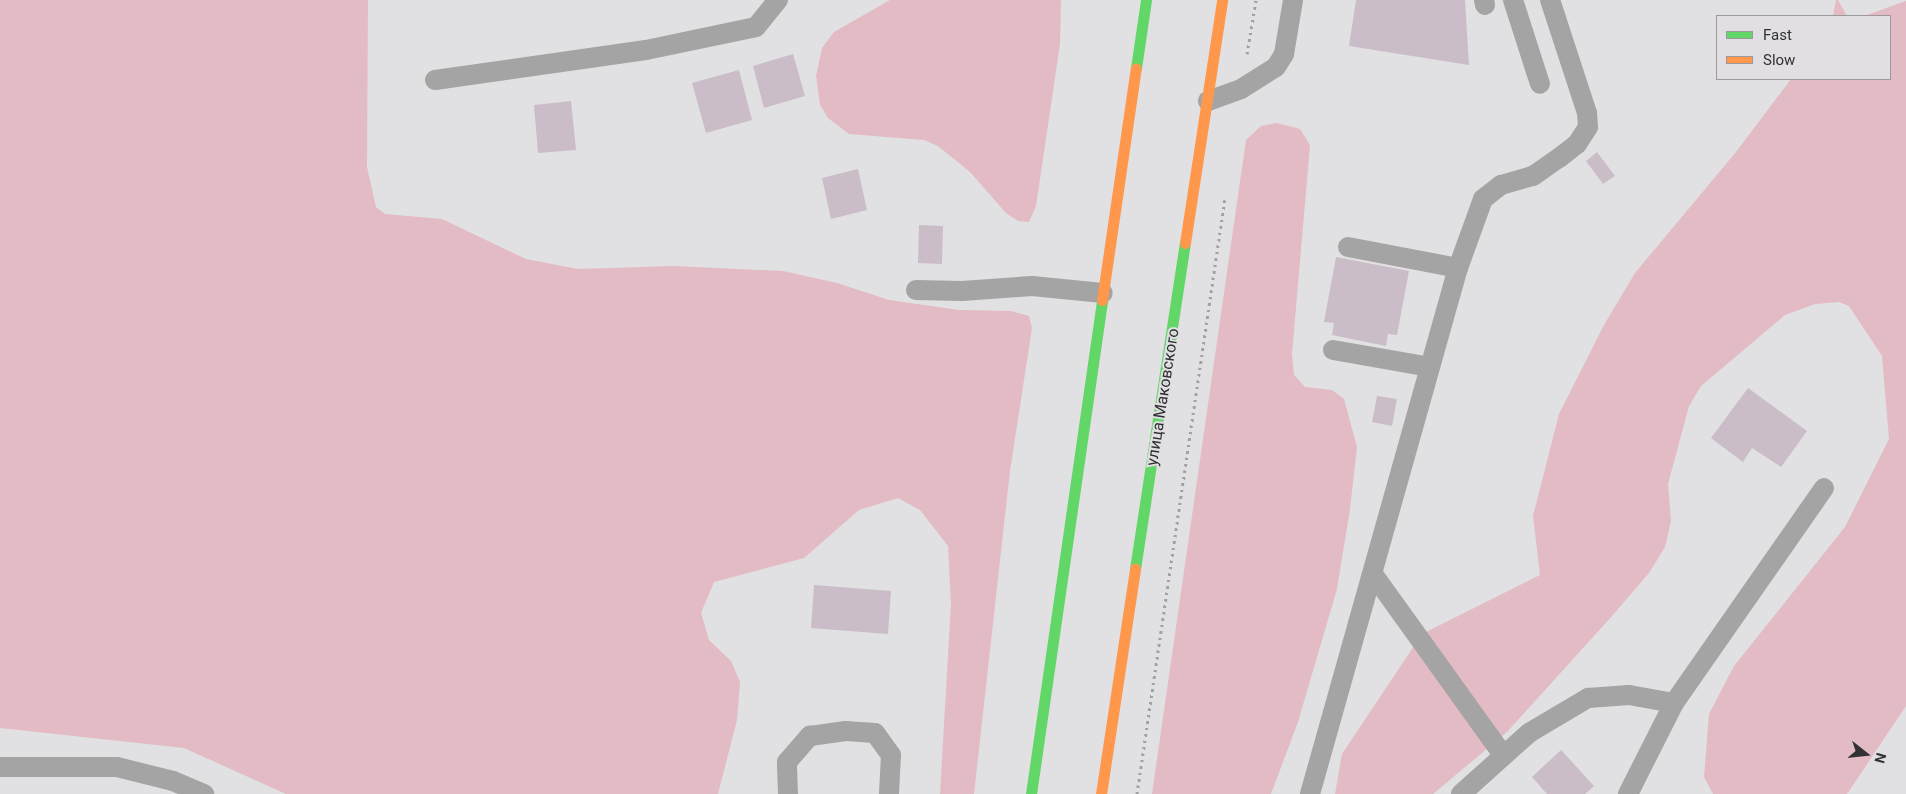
<!DOCTYPE html>
<meta charset="utf-8">
<style>
body{margin:0}
#map{position:relative;width:1906px;height:794px;overflow:hidden;background:#e1e0e2;font-family:Roboto,sans-serif}
div>[style]{position:absolute}
.green>*{inset:0;background:#e3bbc4}
.building>*{inset:0;background:#cabdc7}
.path>*{height:3px;margin-top:-1.5px;transform-origin:0;background:repeating-linear-gradient(90deg,#a1a1a2 0 2.5px,transparent 0 6.5px)}
.lane>*{height:20px;margin:-10px;padding:0 10px;transform-origin:10px;border-radius:10px;background:#a4a4a4}
.fast>*{height:11px;margin:-5.5px;padding:0 5.5px;transform-origin:5.5px;border-radius:5.5px;background:#63d668}
.slow>*{height:11px;margin:-5.5px;padding:0 5.5px;transform-origin:5.5px;border-radius:5.5px;background:#ff974d}
span{translate:-50% -50%;white-space:nowrap;text-align:center;line-height:1.15;-webkit-text-stroke:4px #e1dfe3;paint-order:stroke}
.street-label{font-size:16px;color:#313032}
.legend{position:absolute;left:1716px;top:15px;width:175px;height:65px;box-sizing:border-box;background:#e1dfe3;border:1px solid #9b999c;margin:0;padding:6px 9px;list-style:none;font-size:15px;color:#313032}
.legend li{display:flex;align-items:center;gap:10px;height:25px}
.legend b{width:25px;border:1px solid #9b999c}
.north{position:absolute;left:1841px;top:729px;width:50px;height:50px;-webkit-text-stroke:4px #e1dfe3;paint-order:stroke;rotate:106deg;font-size:14px;font-weight:700;line-height:20px;text-align:center;color:#313032}
.north::after{content:'';display:block;margin:auto;width:18px;height:22px;background:#313032;clip-path:polygon(50% 0,100% 100%,50% 72%,0 100%)}
</style>
<div id="map">
<div class="green">
<div style="clip-path:polygon(0 0,368px 0,367px 167px,376px 207px,385px 214px,442px 219px,526px 259px,578px 269px,674px 266px,783px 271px,837px 283px,889px 300px,959px 310px,1011px 311px,1029px 316px,1032px 328px,1010px 471px,974px 794px,940px 794px,951px 603px,948px 546px,920px 510px,898px 498px,859px 510px,804px 558px,714px 582px,701px 613px,709px 640px,731px 661px,740px 682px,737px 720px,718px 794px,286px 794px,184px 748px,0 728px)"></div>
<div style="clip-path:polygon(890px 0,1061px 0,1060px 44px,1036px 206px,1029px 222px,1018px 221px,1006px 213px,970px 172px,938px 146px,924px 140px,849px 134px,828px 118px,820px 105px,816px 76px,822px 48px,834px 32px)"></div>
<div style="clip-path:polygon(1836px 0,1838px 0,1847px 16px,1833px 16px)"></div>
<div style="clip-path:polygon(1906px 1px,1906px 706px,1847px 794px,1713px 794px,1704px 777px,1709px 714px,1734px 666px,1845px 527px,1889px 439px,1882px 356px,1849px 306px,1839px 302px,1815px 304px,1785px 315px,1701px 386px,1689px 406px,1668px 484px,1671px 521px,1665px 547px,1649px 573px,1612px 616px,1507px 732px,1433px 794px,1335px 794px,1342px 754px,1422px 634px,1540px 575px,1533px 516px,1559px 414px,1604px 325px,1635px 273px,1736px 152px,1791px 79px,1890px 79px,1890px 16px,1864px 16px)"></div>
<div style="clip-path:polygon(1277px 123px,1300px 129px,1310px 145px,1292px 354px,1294px 375px,1305px 387px,1332px 390px,1344px 399px,1357px 447px,1350px 509px,1337px 589px,1298px 722px,1271px 794px,1152px 794px,1246px 140px,1261px 126px)"></div>
</div>
<div class="building">
<div style="clip-path:polygon(1356px 0,1465px 0,1469px 65px,1349px 46px)"></div>
<div style="clip-path:polygon(793px 54px,805px 96px,764px 108px,753px 66px)"></div>
<div style="clip-path:polygon(739px 70px,752px 120px,706px 133px,692px 83px)"></div>
<div style="clip-path:polygon(571px 101px,576px 150px,538px 153px,534px 105px)"></div>
<div style="clip-path:polygon(1597px 152px,1615px 176px,1603px 184px,1586px 161px)"></div>
<div style="clip-path:polygon(858px 169px,867px 210px,831px 219px,822px 178px)"></div>
<div style="clip-path:polygon(919px 225px,943px 226px,942px 264px,918px 263px)"></div>
<div style="clip-path:polygon(1336px 257px,1409px 271px,1397px 335px,1388px 334px,1386px 346px,1332px 335px,1334px 323px,1324px 322px)"></div>
<div style="clip-path:polygon(1748px 388px,1807px 431px,1781px 467px,1752px 448px,1743px 462px,1711px 438px)"></div>
<div style="clip-path:polygon(1377px 396px,1397px 399px,1392px 426px,1372px 422px)"></div>
<div style="clip-path:polygon(814px 585px,891px 591px,888px 634px,811px 628px)"></div>
<div style="clip-path:polygon(1561px 750px,1594px 786px,1585px 794px,1547px 794px,1532px 777px)"></div>
</div>
<div class="path">
<div style="left:1247px;top:54px;width:55px;rotate:-80.5deg"></div>
<div style="left:1137px;top:794px;width:602px;rotate:-81.6deg"></div>
</div>
<div class="lane">
<div style="left:1484px;top:0;width:5px;rotate:79deg"></div>
<div style="left:1513px;top:0;width:88px;rotate:72.2deg"></div>
<div style="left:435px;top:80px;width:213px;rotate:-8.1deg"></div>
<div style="left:646px;top:50px;width:112px;rotate:-11.8deg"></div>
<div style="left:756px;top:27px;width:35px;rotate:-51deg"></div>
<div style="left:1208px;top:101px;width:35px;rotate:-20deg"></div>
<div style="left:1241px;top:89px;width:41px;rotate:-32.2deg"></div>
<div style="left:1276px;top:67px;width:15px;rotate:-58deg"></div>
<div style="left:1284px;top:54px;width:55px;rotate:-80.5deg"></div>
<div style="left:1348px;top:247px;width:112px;rotate:10.8deg"></div>
<div style="left:916px;top:290px;width:46px;rotate:1.2deg"></div>
<div style="left:962px;top:291px;width:70px;rotate:-4.1deg"></div>
<div style="left:1032px;top:286px;width:71px;rotate:5.6deg"></div>
<div style="left:1333px;top:350px;width:98px;rotate:9.9deg"></div>
<div style="left:1373px;top:574px;width:223px;rotate:54.3deg"></div>
<div style="left:0;top:767px;width:117px"></div>
<div style="left:117px;top:767px;width:58px;rotate:14deg"></div>
<div style="left:173px;top:781px;width:34px;rotate:23deg"></div>
<div style="left:788px;top:794px;width:32px;rotate:-92deg"></div>
<div style="left:787px;top:762px;width:35px;rotate:-49deg"></div>
<div style="left:810px;top:736px;width:36px;rotate:-8deg"></div>
<div style="left:846px;top:731px;width:29px;rotate:4deg"></div>
<div style="left:875px;top:733px;width:27px;rotate:54deg"></div>
<div style="left:891px;top:755px;width:39px;rotate:93deg"></div>
<div style="left:1310px;top:794px;width:546px;rotate:-74.29deg"></div>
<div style="left:1458px;top:268px;width:73px;rotate:-70.1deg"></div>
<div style="left:1483px;top:199px;width:23px;rotate:-38deg"></div>
<div style="left:1501px;top:185px;width:33px;rotate:-16deg"></div>
<div style="left:1533px;top:176px;width:32px;rotate:-35deg"></div>
<div style="left:1559px;top:158px;width:23px;rotate:-38deg"></div>
<div style="left:1577px;top:144px;width:20px;rotate:-57deg"></div>
<div style="left:1588px;top:127px;width:14px;rotate:-94deg"></div>
<div style="left:1587px;top:113px;width:119px;rotate:-108.1deg"></div>
<div style="left:1461px;top:794px;width:91px;rotate:-41.9deg"></div>
<div style="left:1529px;top:733px;width:69px;rotate:-30.7deg"></div>
<div style="left:1588px;top:698px;width:41px;rotate:-4.2deg"></div>
<div style="left:1629px;top:695px;width:46px;rotate:10.1deg"></div>
<div style="left:1628px;top:794px;width:102px;rotate:-63.2deg"></div>
<div style="left:1674px;top:703px;width:262px;rotate:-55.1deg"></div>
</div>
<div class="fast">
<div style="left:1136px;top:68px;width:69px;rotate:-81.6deg"></div>
<div style="left:1135px;top:569px;width:330px;rotate:-81.3deg"></div>
<div style="left:1031px;top:794px;width:499px;rotate:-81.8deg"></div>
</div>
<div class="slow">
<div style="left:1185px;top:243px;width:246px;rotate:-81.3deg"></div>
<div style="left:1102px;top:300px;width:234px;rotate:-81.7deg"></div>
<div style="left:1101px;top:794px;width:228px;rotate:-81.4deg"></div>
</div>
<div class="street-label">
<span style="left:1163px;top:397px;rotate:-81deg">улица Маковского</span>
</div>
<ul class="legend">
<li><b style="height:6px;background:#63d668"></b>Fast</li>
<li><b style="height:6px;background:#ff974d"></b>Slow</li>
</ul>
<div class="north">N</div>
</div>
